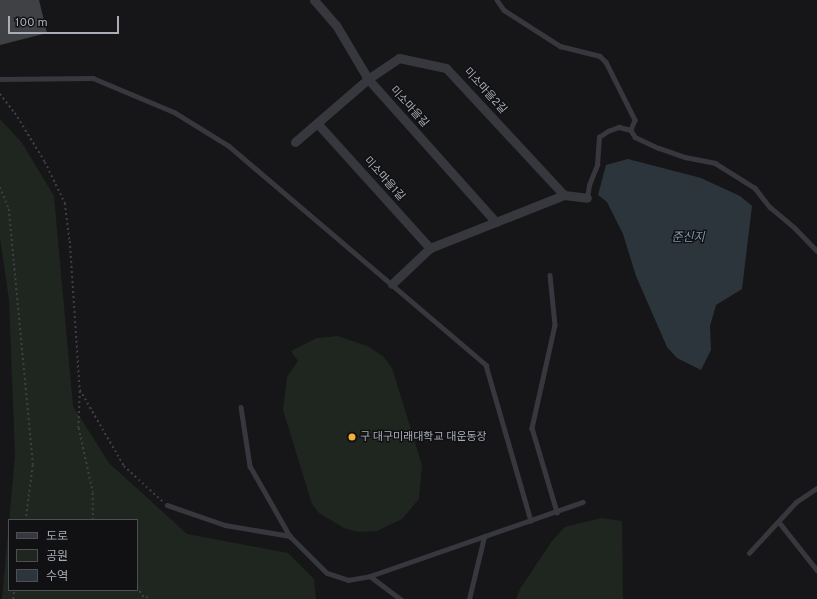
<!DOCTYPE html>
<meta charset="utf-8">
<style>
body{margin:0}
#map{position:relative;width:817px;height:599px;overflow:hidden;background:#161618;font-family:Overpass,"Noto Sans KR",sans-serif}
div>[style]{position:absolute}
.green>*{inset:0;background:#1e261f}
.water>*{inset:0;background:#2c353c}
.building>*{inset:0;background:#404145}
.path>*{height:1.5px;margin-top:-0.75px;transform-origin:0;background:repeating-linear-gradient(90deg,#3d3f44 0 2px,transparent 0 5px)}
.lane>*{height:4.5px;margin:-2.25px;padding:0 2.25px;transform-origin:2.25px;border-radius:2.25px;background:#37383d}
.street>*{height:9px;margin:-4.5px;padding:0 4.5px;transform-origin:4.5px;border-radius:4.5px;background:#37383d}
.dots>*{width:11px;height:11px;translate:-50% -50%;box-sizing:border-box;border:2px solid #111113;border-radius:50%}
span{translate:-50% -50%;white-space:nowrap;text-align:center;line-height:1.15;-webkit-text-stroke:3px #111113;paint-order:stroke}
.street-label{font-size:11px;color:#a8adb8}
.poi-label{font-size:11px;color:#a8adb8}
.left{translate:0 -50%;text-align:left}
.water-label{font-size:12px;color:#7f9bb3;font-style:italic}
.legend{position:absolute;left:8px;top:519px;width:130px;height:72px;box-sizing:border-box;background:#111113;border:1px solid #4d4f55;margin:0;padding:5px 7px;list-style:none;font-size:12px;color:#a8adb8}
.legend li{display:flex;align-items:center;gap:8px;height:20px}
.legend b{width:20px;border:1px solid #4d4f55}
.scale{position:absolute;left:8px;top:16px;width:111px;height:18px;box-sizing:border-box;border:2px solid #a8adb8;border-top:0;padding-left:5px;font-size:12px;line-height:14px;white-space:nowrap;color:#a8adb8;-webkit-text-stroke:3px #111113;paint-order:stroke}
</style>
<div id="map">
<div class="green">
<div style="clip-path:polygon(evenodd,0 119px,22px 143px,54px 196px,73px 406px,109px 463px,187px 534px,288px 553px,314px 579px,316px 599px,2px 599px,15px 455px,9px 300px,0 238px,0 119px,9px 520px,137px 520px,137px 590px,9px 590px,9px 520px)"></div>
<div style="clip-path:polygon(338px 336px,367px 346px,383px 356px,392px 368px,422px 465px,419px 499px,402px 519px,377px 531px,358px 532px,344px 528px,319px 513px,312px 504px,283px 410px,287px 377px,298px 361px,291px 351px,317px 338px)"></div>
<div style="clip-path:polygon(601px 518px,622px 521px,623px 599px,516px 599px,520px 589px,552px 541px,565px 527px)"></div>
</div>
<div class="water">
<div style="clip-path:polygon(628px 159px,701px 178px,740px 196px,752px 206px,742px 289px,716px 305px,710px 326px,711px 350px,701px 370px,677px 358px,667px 347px,636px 276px,623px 234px,607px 202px,598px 195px,606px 165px)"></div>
</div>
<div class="building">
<div style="clip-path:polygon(0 0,39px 0,47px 33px,0 45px)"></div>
</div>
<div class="path">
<div style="left:0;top:94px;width:24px;rotate:52deg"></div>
<div style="left:15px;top:113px;width:57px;rotate:58.5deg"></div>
<div style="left:45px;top:162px;width:46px;rotate:64deg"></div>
<div style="left:65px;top:203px;width:38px;rotate:83deg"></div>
<div style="left:70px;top:241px;width:149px;rotate:86.2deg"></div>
<div style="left:80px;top:390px;width:88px;rotate:59.9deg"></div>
<div style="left:124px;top:466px;width:52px;rotate:42.6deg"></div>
<div style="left:0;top:187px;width:24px;rotate:68deg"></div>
<div style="left:9px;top:209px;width:257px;rotate:84.6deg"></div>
<div style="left:33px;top:465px;width:55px;rotate:97.3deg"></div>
<div style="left:80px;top:391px;width:37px;rotate:92deg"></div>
<div style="left:79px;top:428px;width:66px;rotate:77.8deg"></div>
<div style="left:93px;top:493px;width:27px;rotate:90deg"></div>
<div style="left:137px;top:587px;width:14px;rotate:56deg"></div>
<div style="left:146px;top:597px;width:4px;rotate:27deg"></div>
<div style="left:13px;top:599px;width:9px;rotate:-84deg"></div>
</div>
<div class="lane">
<div style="left:497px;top:0;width:12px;rotate:55deg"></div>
<div style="left:504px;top:10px;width:67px;rotate:32.7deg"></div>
<div style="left:560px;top:46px;width:41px;rotate:14deg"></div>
<div style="left:600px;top:56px;width:8px;rotate:45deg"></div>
<div style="left:606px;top:62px;width:65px;rotate:63.4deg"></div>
<div style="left:635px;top:120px;width:11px;rotate:112deg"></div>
<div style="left:0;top:79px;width:93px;rotate:-0.6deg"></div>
<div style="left:93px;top:78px;width:88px;rotate:22.8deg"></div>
<div style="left:174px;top:112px;width:65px;rotate:31.7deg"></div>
<div style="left:229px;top:146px;width:338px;rotate:40.4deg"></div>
<div style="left:486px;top:365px;width:162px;rotate:73.9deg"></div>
<div style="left:587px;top:198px;width:13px;rotate:-81deg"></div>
<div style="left:589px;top:185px;width:22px;rotate:-68deg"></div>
<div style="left:597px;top:165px;width:28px;rotate:-86deg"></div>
<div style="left:599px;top:137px;width:11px;rotate:-34deg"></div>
<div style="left:608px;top:131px;width:12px;rotate:-20deg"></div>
<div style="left:619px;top:127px;width:12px;rotate:14deg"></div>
<div style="left:631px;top:130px;width:8px;rotate:60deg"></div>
<div style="left:635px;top:137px;width:26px;rotate:25deg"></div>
<div style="left:659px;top:148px;width:28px;rotate:19deg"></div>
<div style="left:685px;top:157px;width:31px;rotate:11deg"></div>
<div style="left:715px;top:163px;width:47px;rotate:32deg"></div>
<div style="left:755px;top:188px;width:24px;rotate:52deg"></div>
<div style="left:770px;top:207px;width:31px;rotate:40deg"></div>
<div style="left:794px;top:227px;width:33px;rotate:46deg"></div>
<div style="left:550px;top:275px;width:50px;rotate:84.3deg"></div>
<div style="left:555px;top:325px;width:106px;rotate:102.6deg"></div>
<div style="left:532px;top:428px;width:88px;rotate:73.4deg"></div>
<div style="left:241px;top:407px;width:60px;rotate:81.3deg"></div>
<div style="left:250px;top:466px;width:81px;rotate:60.3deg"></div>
<div style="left:290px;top:536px;width:52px;rotate:45deg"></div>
<div style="left:327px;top:573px;width:22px;rotate:18deg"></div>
<div style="left:348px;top:580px;width:22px;rotate:-10deg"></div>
<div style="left:370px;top:576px;width:225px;rotate:-19.2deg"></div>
<div style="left:167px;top:505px;width:61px;rotate:19deg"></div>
<div style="left:225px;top:525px;width:66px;rotate:9.6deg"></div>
<div style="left:779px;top:522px;width:61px;rotate:51.6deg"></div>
<div style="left:749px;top:553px;width:69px;rotate:-47.3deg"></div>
<div style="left:796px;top:502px;width:25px;rotate:-34deg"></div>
<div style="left:370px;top:576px;width:39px;rotate:37deg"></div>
<div style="left:469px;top:599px;width:64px;rotate:-76.4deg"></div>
</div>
<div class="street">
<div style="left:314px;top:0;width:33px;rotate:49deg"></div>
<div style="left:336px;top:25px;width:63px;rotate:59.3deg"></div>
<div style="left:368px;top:79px;width:192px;rotate:48.2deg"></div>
<div style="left:317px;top:123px;width:169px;rotate:47.9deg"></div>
<div style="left:295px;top:142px;width:96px;rotate:-40.8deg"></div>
<div style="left:368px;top:79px;width:37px;rotate:-34deg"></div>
<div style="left:399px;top:58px;width:48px;rotate:12deg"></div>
<div style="left:446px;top:68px;width:173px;rotate:47.1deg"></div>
<div style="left:392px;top:284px;width:52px;rotate:-43.5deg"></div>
<div style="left:430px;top:248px;width:144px;rotate:-21.6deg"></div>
<div style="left:564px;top:195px;width:23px;rotate:7deg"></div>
</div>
<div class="dots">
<div style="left:352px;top:437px;background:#f2b134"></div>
</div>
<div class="street-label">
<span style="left:485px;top:91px;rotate:48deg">미소마을2길</span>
<span style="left:409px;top:107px;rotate:48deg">미소마을길</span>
<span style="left:384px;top:179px;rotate:48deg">미소마을1길</span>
</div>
<div class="poi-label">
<span class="left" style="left:360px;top:437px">구 대구미래대학교 대운동장</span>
</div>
<div class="water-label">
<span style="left:688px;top:239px">준신지</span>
</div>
<ul class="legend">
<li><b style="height:5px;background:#37383d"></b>도로</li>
<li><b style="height:11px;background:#1e261f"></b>공원</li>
<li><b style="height:11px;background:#2c353c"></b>수역</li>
</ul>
<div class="scale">100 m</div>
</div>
